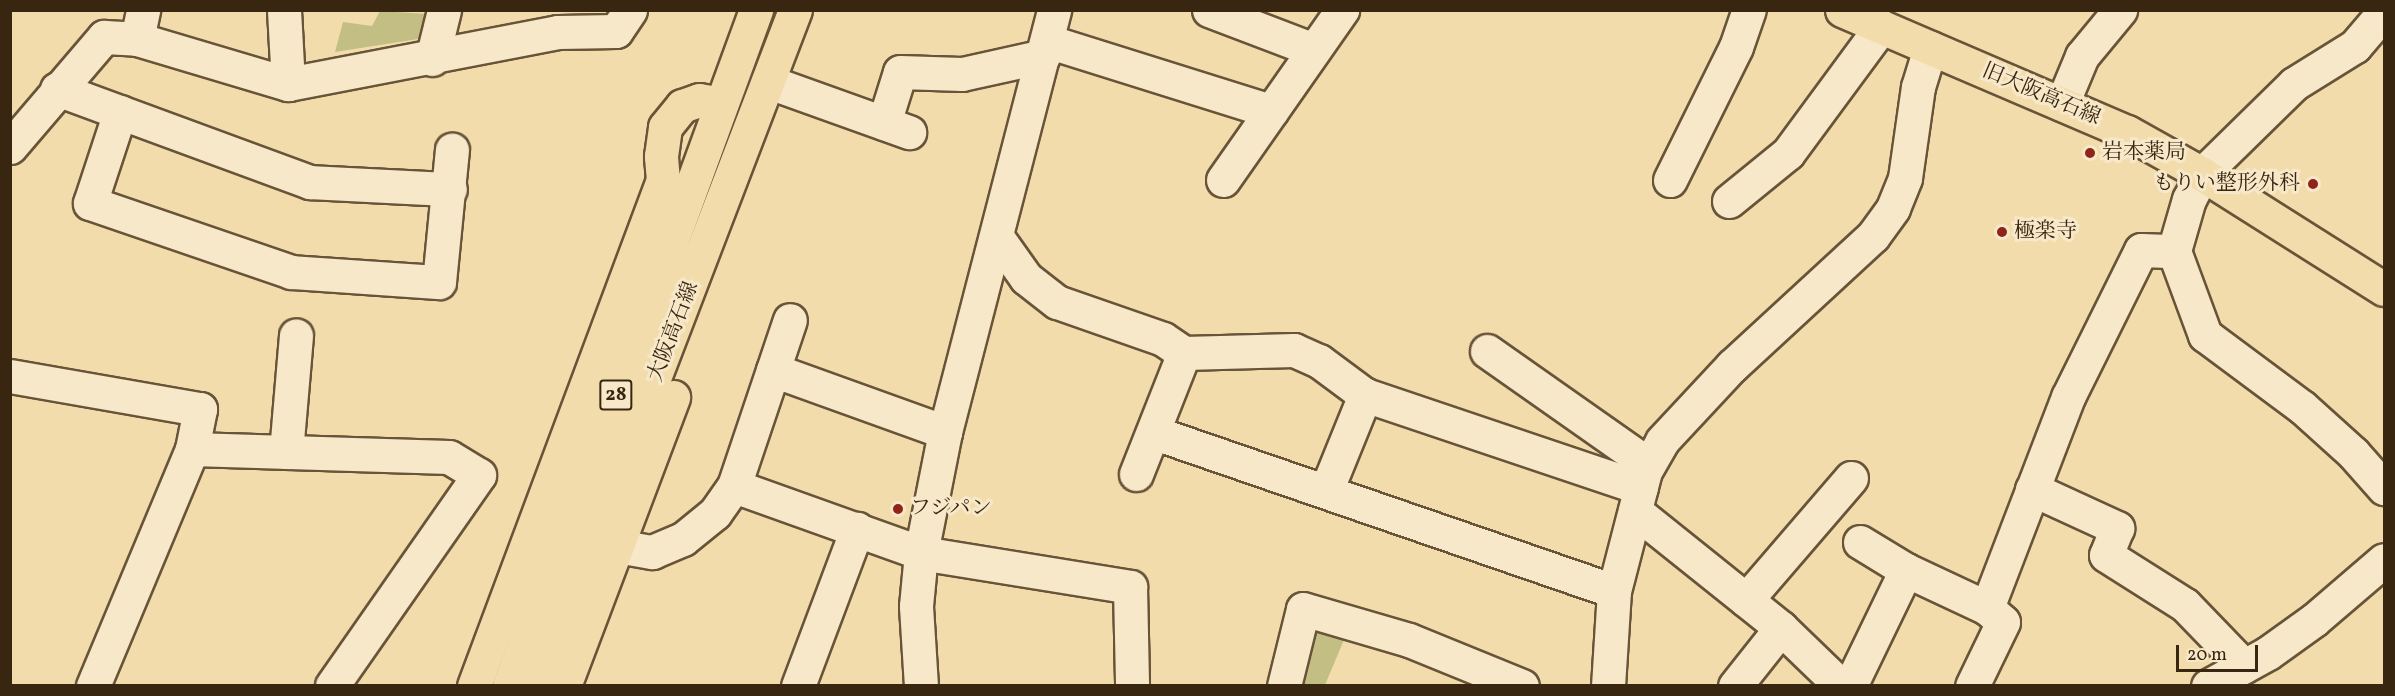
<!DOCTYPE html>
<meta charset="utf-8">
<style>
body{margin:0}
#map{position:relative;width:2395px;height:696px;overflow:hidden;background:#f3dcac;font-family:Vollkorn,"Noto Serif JP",serif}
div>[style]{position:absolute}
.green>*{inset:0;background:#c3be84}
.roads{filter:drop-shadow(2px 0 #685438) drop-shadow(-2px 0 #685438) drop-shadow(0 2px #685438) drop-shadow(0 -2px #685438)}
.minor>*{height:33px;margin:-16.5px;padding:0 16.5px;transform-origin:16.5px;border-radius:16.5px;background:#f7e8c9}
.major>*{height:33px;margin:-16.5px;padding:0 16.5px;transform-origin:16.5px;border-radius:16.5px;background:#f3dcac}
.dots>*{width:16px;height:16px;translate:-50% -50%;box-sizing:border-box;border:3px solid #f7e8c9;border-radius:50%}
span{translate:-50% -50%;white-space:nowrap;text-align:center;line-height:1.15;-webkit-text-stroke:6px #f7e8c9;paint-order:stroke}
.shield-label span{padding:2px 4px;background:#f7e8c9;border:2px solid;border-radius:4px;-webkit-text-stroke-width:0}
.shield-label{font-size:20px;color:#392611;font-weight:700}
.street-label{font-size:21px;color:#392611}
.poi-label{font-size:21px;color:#392611}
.left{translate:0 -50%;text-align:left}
.right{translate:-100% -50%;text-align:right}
.frame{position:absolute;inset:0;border:12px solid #392611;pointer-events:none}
.scale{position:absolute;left:2176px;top:645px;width:82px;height:27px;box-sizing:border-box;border:3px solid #392611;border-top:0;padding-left:8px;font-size:18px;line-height:21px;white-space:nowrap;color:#392611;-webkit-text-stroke:4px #f7e8c9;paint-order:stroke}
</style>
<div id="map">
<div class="green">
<div style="clip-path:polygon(380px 11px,428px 14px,418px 39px,335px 52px,343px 22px,372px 26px)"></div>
<div style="clip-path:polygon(1321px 627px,1346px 635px,1325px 685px,1298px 686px,1310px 634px)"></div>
</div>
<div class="roads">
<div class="minor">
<div style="left:284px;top:10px;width:74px;rotate:86.9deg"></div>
<div style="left:1209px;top:10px;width:112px;rotate:20.9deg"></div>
<div style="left:2384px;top:12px;width:45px;rotate:130.5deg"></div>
<div style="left:2355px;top:46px;width:72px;rotate:148.1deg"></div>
<div style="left:2294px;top:84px;width:129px;rotate:135.6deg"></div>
<div style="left:2202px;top:174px;width:28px;rotate:117deg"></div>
<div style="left:2189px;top:199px;width:54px;rotate:106.1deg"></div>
<div style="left:2174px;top:251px;width:90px;rotate:69.7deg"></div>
<div style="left:2205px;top:335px;width:121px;rotate:36.6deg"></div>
<div style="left:2302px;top:407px;width:69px;rotate:42deg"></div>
<div style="left:2353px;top:453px;width:47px;rotate:48.5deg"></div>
<div style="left:137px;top:39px;width:30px;rotate:-78deg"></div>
<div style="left:1047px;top:41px;width:235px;rotate:17.4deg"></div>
<div style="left:432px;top:59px;width:50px;rotate:-76.2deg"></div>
<div style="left:769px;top:82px;width:149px;rotate:19.7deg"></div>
<div style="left:57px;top:89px;width:270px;rotate:20.2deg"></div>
<div style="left:310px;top:182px;width:140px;rotate:2.9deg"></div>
<div style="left:2062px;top:104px;width:52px;rotate:-67.4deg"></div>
<div style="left:2082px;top:56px;width:60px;rotate:-50.4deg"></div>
<div style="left:120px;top:112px;width:96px;rotate:108.2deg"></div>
<div style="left:90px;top:203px;width:213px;rotate:18.9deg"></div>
<div style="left:291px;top:272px;width:148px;rotate:3.9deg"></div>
<div style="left:439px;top:282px;width:133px;rotate:-84.4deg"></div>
<div style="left:884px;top:123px;width:53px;rotate:-72.6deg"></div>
<div style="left:900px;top:72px;width:62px;rotate:1.8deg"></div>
<div style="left:962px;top:74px;width:83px;rotate:-12.5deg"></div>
<div style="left:10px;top:147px;width:145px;rotate:-49.5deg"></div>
<div style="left:104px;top:37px;width:33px;rotate:3deg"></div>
<div style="left:137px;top:39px;width:158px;rotate:16.6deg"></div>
<div style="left:288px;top:84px;width:275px;rotate:-10.9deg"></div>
<div style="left:558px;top:32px;width:58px;rotate:-1deg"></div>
<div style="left:616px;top:31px;width:25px;rotate:-56deg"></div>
<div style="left:1223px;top:180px;width:208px;rotate:-55deg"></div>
<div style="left:1670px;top:180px;width:148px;rotate:-63.6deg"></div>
<div style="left:1736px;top:47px;width:39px;rotate:-71deg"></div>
<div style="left:1729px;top:201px;width:76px;rotate:-39.1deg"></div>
<div style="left:1788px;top:153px;width:157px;rotate:-53.6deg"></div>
<div style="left:997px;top:237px;width:50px;rotate:54.7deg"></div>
<div style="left:1026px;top:278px;width:39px;rotate:38deg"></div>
<div style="left:1057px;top:302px;width:112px;rotate:19.2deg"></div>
<div style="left:1163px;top:339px;width:25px;rotate:34deg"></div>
<div style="left:1487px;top:351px;width:197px;rotate:35.1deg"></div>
<div style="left:773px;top:370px;width:183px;rotate:19.8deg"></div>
<div style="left:10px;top:376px;width:193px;rotate:9.9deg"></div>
<div style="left:200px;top:409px;width:41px;rotate:101.3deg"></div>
<div style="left:1155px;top:433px;width:485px;rotate:19deg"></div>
<div style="left:286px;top:452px;width:117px;rotate:-85.1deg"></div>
<div style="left:1136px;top:474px;width:130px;rotate:-68.4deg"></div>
<div style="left:1184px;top:353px;width:110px;rotate:-1.6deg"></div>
<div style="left:1294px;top:350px;width:27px;rotate:24deg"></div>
<div style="left:1319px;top:361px;width:57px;rotate:36.5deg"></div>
<div style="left:1365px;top:395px;width:291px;rotate:18.6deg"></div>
<div style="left:734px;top:486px;width:175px;rotate:-71.4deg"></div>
<div style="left:2032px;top:489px;width:94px;rotate:24.6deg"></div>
<div style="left:2117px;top:528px;width:29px;rotate:112deg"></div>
<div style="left:2106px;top:555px;width:93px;rotate:32.3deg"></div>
<div style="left:2185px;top:605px;width:85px;rotate:46deg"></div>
<div style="left:1326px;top:491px;width:104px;rotate:-67.9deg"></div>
<div style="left:1635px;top:511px;width:187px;rotate:38.7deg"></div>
<div style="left:1781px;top:628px;width:83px;rotate:44deg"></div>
<div style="left:1860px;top:542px;width:54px;rotate:31.3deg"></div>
<div style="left:1906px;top:570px;width:89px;rotate:25.1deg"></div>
<div style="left:1987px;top:608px;width:21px;rotate:41deg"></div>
<div style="left:2003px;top:622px;width:71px;rotate:115.8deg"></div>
<div style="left:617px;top:546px;width:36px;rotate:10deg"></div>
<div style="left:652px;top:552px;width:34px;rotate:-23deg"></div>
<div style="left:683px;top:539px;width:41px;rotate:-39.1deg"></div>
<div style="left:715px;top:513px;width:33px;rotate:-55deg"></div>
<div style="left:734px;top:486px;width:199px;rotate:19.7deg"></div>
<div style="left:921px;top:553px;width:212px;rotate:9.2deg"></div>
<div style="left:1130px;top:587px;width:99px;rotate:88.8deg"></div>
<div style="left:1746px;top:600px;width:161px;rotate:-49.3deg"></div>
<div style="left:1987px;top:608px;width:226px;rotate:-69deg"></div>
<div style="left:2068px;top:397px;width:164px;rotate:-63.6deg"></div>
<div style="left:2141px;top:250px;width:33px;rotate:2deg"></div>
<div style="left:93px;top:686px;width:257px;rotate:-67.3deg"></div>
<div style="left:192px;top:449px;width:257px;rotate:1.8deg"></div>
<div style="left:449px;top:457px;width:35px;rotate:31deg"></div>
<div style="left:479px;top:475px;width:257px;rotate:124.9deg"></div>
<div style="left:798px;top:686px;width:168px;rotate:-69.4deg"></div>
<div style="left:921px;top:686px;width:80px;rotate:-93.6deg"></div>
<div style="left:916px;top:606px;width:53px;rotate:-84.6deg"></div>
<div style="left:921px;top:553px;width:123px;rotate:-78.8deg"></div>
<div style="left:945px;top:432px;width:436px;rotate:-75.5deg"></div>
<div style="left:1284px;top:686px;width:79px;rotate:-76.1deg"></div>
<div style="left:1303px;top:609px;width:110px;rotate:16.3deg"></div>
<div style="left:1409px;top:640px;width:122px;rotate:22.2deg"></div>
<div style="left:1608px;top:686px;width:95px;rotate:-86.4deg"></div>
<div style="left:1614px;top:591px;width:124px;rotate:-75.5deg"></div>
<div style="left:1645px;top:471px;width:34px;rotate:-60deg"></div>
<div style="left:1662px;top:441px;width:103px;rotate:-47deg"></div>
<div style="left:1732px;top:366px;width:192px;rotate:-42.7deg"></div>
<div style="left:1873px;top:236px;width:34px;rotate:-54deg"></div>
<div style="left:1893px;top:208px;width:32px;rotate:-68deg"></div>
<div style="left:1905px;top:178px;width:92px;rotate:-81.9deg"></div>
<div style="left:1918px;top:87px;width:41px;rotate:-72.9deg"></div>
<div style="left:1735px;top:686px;width:74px;rotate:-51.6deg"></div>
<div style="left:1850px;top:686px;width:129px;rotate:-64.2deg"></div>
<div style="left:2208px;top:686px;width:68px;rotate:-28.8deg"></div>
<div style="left:2268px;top:653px;width:57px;rotate:-35.7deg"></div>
<div style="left:2314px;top:620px;width:92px;rotate:-40.6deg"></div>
</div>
<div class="major">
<div style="left:1842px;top:10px;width:310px;rotate:23.2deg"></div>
<div style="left:2127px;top:132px;width:86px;rotate:29.2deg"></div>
<div style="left:2202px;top:174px;width:215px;rotate:32.3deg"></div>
<div style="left:474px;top:686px;width:540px;rotate:-69.52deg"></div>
<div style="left:663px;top:180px;width:24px;rotate:-95deg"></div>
<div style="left:661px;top:156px;width:29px;rotate:-82deg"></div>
<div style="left:665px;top:127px;width:27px;rotate:-51deg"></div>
<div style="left:682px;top:106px;width:18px;rotate:-19deg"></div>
<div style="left:699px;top:100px;width:22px;rotate:10deg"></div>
<div style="left:509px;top:686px;width:720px;rotate:-69.93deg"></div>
<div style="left:536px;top:686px;width:724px;rotate:-69.04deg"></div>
<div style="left:564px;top:686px;width:309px;rotate:-69.3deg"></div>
</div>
</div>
<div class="dots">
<div style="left:2090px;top:153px;background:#8f2418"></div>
<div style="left:2313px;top:184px;background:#8f2418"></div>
<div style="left:2002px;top:232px;background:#8f2418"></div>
<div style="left:898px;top:509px;background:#8f2418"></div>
</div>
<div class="shield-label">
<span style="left:616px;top:395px">28</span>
</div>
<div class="street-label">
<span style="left:2041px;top:95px;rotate:23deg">旧大阪高石線</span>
<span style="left:674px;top:332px;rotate:-69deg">大阪高石線</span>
</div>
<div class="poi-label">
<span class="left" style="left:2102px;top:153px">岩本薬局</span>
<span class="right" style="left:2300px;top:184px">もりい整形外科</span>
<span class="left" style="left:2014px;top:232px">極楽寺</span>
<span class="left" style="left:910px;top:509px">フジパン</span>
</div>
<div class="frame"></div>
<div class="scale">20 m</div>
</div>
